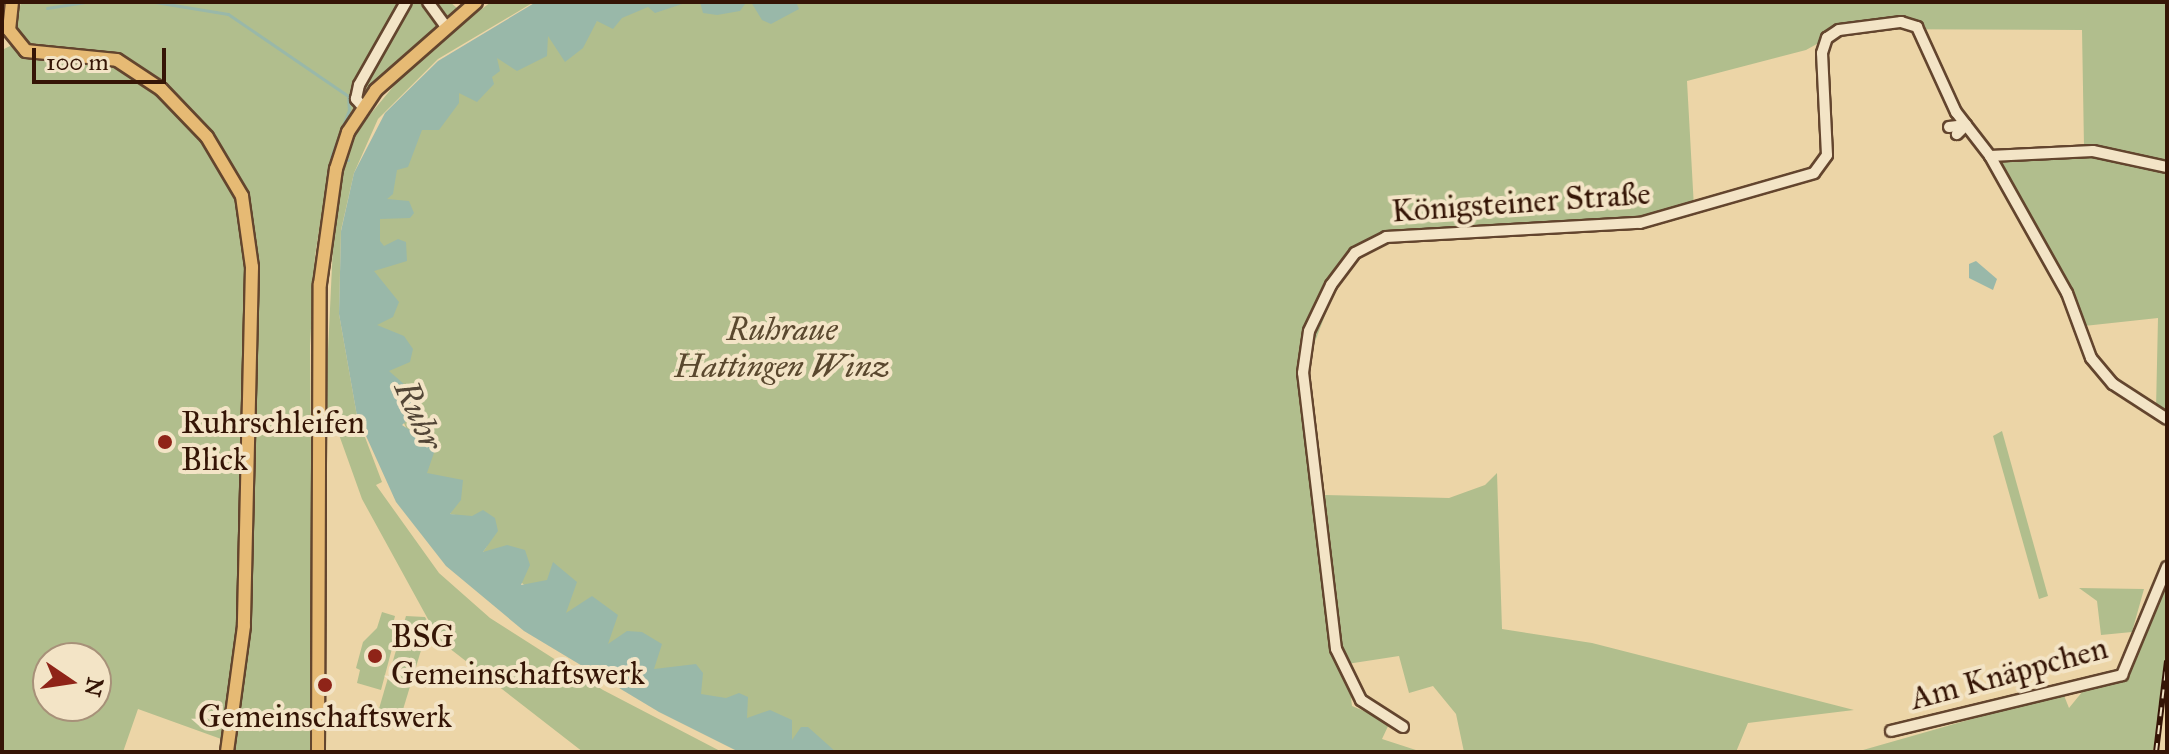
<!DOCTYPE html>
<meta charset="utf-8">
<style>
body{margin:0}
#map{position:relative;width:2169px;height:754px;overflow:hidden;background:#ecd5a7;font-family:"IM FELL Great Primer",serif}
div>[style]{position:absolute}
.green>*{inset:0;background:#b1be8d}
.water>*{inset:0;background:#99b8a9}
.stream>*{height:3px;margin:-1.5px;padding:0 1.5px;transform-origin:1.5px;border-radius:1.5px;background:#99b8a9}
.roads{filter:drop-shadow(2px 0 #63452e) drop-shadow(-2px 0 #63452e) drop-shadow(0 2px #63452e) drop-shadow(0 -2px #63452e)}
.minor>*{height:10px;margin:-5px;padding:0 5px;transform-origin:5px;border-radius:5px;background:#f3e4c6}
.major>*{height:12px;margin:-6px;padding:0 6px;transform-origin:6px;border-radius:6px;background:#e6ba74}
.rail>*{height:6px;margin-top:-3px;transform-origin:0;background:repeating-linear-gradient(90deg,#f3e4c6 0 9px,#351506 0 18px);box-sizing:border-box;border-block:2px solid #351506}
.dots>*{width:22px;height:22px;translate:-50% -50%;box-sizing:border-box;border:4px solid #f3e4c6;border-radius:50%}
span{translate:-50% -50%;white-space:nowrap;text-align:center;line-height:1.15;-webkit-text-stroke:8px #f3e4c6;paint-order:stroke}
.street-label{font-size:32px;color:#351506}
.park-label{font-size:32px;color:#5a482e;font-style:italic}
.poi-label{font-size:32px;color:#351506}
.left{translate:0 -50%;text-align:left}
.water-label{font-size:34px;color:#534637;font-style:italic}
.frame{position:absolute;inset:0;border:4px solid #351506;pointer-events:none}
.north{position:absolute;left:32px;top:642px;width:80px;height:80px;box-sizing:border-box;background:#f3e4c6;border:2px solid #a79179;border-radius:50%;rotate:103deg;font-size:22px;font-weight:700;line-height:32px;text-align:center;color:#351506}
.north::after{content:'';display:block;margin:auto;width:28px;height:36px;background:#8f2418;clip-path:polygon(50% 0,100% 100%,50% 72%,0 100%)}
.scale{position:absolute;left:32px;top:48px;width:134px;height:36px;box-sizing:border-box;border:4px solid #351506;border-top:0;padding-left:10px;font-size:24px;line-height:28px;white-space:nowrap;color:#351506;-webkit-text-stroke:6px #f3e4c6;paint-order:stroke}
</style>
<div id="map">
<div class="green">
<div style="clip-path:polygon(evenodd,21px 2px,450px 2px,457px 8px,376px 82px,345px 121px,329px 168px,315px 256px,310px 346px,314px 752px,233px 752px,235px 744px,138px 709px,123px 752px,2px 752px,2px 50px,14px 44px,41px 59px,114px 62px,27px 50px,15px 28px,21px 2px,48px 658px,96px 658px,96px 706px,48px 706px,48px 658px)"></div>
<div style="clip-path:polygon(491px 2px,534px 2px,438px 59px,378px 119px,354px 173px,341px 230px,339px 314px,357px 416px,382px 482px,376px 485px,439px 573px,490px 618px,603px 690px,722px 752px,583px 752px,440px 641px,362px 499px,333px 418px,325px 416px,335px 202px,353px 135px,417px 58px)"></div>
<div style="clip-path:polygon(660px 2px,2167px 2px,2167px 164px,2084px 147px,2082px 30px,1844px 29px,1806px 50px,1687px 81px,1694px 208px,1670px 216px,1376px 240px,1345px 263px,1306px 365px,1325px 495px,1449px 498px,1485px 485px,1497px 473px,1502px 629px,1592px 643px,1854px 710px,1748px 723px,1736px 752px,1464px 752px,1456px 714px,1433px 686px,1409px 693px,1399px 656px,1347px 664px,1352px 706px,1390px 722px,1382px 739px,1422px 752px,798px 752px,635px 673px,483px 552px,487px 546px,461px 516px,450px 514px,454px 507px,427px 473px,384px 380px,370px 293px,380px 198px,424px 123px,496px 58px,548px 36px)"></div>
<div style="clip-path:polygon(2095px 153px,2167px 170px,2167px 416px,2156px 409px,2158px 318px,2084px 326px,2064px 278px,1997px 159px)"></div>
<div style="clip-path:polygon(2002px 431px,2048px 596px,2039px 599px,1993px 436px)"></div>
<div style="clip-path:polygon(2167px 574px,2167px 649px,2153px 752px,1856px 752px,2063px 693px,2069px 708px,2096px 675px,2129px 673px)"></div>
<div style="clip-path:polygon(2079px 588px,2144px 589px,2132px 632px,2101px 635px,2097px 601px)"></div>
<div style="clip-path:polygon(382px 612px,395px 616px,393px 624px,398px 626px,381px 690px,357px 683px,360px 670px,356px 668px,363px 642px,377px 628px)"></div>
<div style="clip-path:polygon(406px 616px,425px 617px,429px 624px,398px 726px,376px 719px)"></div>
</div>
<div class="water">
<div style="clip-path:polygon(536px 2px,688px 2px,655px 13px,648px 7px,622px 18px,613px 29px,597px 21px,583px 48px,565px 62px,548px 36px,547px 56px,517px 71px,497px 58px,500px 71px,492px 77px,494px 84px,477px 102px,459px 93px,459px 103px,439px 130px,422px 130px,408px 167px,397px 170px,393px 194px,387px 199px,409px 201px,414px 213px,410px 218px,380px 219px,380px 241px,384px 246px,398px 239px,406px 242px,407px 261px,374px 271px,399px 302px,393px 317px,377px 325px,404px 336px,413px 349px,410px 362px,389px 371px,420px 398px,421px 408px,402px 425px,436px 447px,427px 473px,463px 480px,461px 500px,450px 514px,472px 516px,483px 510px,495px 518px,498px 531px,483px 552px,507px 545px,525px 550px,530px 565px,521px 585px,547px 580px,553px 562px,577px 582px,566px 613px,592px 596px,618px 615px,608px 644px,627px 631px,642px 632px,662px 644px,654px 669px,696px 664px,703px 673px,701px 694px,726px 698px,739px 693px,748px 697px,747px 718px,770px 710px,792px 720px,792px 740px,801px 727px,808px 727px,836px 752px,739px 752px,659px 712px,524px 631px,446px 566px,396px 502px,357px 416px,339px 314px,341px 231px,354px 173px,385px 113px,438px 61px)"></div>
<div style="clip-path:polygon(700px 2px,744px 2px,745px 4px,740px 11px,717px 15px,703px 13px)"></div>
<div style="clip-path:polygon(751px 2px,796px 2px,799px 9px,771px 24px,762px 20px)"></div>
<div style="clip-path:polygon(1976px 261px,1997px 279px,1993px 290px,1969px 278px,1969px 264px)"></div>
</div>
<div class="stream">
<div style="left:155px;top:2px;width:74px;rotate:9.3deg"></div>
<div style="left:228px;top:14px;width:145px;rotate:34.3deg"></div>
<div style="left:348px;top:96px;width:14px;rotate:86deg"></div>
<div style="left:349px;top:110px;width:50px;rotate:111deg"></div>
<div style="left:47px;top:8px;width:37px;rotate:-9deg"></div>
<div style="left:347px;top:160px;width:1px"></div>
</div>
<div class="roads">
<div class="minor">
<div style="left:428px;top:2px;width:29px;rotate:54deg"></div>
<div style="left:363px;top:107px;width:11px;rotate:-131deg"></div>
<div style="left:356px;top:99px;width:14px;rotate:-78deg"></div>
<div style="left:359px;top:85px;width:95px;rotate:-60.5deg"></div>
<div style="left:1949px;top:127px;width:17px;rotate:-7deg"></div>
<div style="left:1966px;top:125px;width:13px;rotate:135deg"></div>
<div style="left:1990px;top:156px;width:103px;rotate:-2.8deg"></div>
<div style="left:2093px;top:151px;width:76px;rotate:12.2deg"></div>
<div style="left:1403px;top:727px;width:50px;rotate:-147.3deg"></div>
<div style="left:1361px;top:700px;width:57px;rotate:-116.1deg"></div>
<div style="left:1336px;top:649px;width:278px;rotate:-96.8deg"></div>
<div style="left:1303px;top:373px;width:42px;rotate:-81.9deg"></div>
<div style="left:1309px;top:331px;width:51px;rotate:-64.4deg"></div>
<div style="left:1331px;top:285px;width:40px;rotate:-53deg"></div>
<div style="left:1355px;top:253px;width:35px;rotate:-27deg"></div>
<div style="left:1386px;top:237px;width:254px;rotate:-3.2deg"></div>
<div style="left:1640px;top:223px;width:181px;rotate:-16deg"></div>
<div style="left:1814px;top:173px;width:22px;rotate:-54deg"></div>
<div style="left:1827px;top:155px;width:102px;rotate:-92.8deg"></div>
<div style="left:1822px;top:53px;width:16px;rotate:-72deg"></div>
<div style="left:1827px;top:38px;width:14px;rotate:-34deg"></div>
<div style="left:1839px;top:30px;width:63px;rotate:-7.4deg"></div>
<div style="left:1901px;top:22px;width:17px;rotate:17deg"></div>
<div style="left:1917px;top:27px;width:94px;rotate:65.4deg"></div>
<div style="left:1956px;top:112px;width:56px;rotate:52.3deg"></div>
<div style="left:1990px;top:156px;width:157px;rotate:60.7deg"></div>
<div style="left:2067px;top:293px;width:69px;rotate:69.7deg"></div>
<div style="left:2091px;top:358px;width:34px;rotate:50deg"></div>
<div style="left:2113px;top:384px;width:64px;rotate:32.9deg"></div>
<div style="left:1891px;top:731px;width:238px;rotate:-13.6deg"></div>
<div style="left:2122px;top:675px;width:117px;rotate:-67.4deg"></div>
</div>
<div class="major">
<div style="left:12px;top:2px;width:28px;rotate:96deg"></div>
<div style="left:9px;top:30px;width:27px;rotate:51deg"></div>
<div style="left:26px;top:51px;width:91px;rotate:5.6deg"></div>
<div style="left:117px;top:60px;width:53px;rotate:33.4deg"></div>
<div style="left:161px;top:89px;width:66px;rotate:46.2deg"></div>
<div style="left:207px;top:137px;width:69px;rotate:59.3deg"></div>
<div style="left:242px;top:196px;width:72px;rotate:82deg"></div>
<div style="left:252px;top:267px;width:359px;rotate:91.3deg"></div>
<div style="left:244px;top:626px;width:127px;rotate:97.7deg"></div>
<div style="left:318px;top:752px;width:468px;rotate:-89.8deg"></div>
<div style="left:320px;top:284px;width:116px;rotate:-82.1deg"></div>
<div style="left:336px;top:169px;width:39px;rotate:-72deg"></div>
<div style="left:348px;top:132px;width:50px;rotate:-56.3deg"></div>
<div style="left:376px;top:90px;width:133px;rotate:-41.3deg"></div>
</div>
</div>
<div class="rail">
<div style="left:2156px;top:752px;width:92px;rotate:-83.1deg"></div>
</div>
<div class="dots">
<div style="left:165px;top:442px;background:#8f2418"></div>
<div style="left:375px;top:656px;background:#8f2418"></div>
<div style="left:325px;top:685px;background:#8f2418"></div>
</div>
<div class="street-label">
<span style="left:1521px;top:203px;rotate:-4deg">Königsteiner Straße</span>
<span style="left:2009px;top:674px;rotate:-15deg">Am Knäppchen</span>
</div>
<div class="park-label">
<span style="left:782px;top:349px">Ruhraue<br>Hattingen Winz</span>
</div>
<div class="poi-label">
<span class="left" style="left:181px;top:442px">Ruhrschleifen<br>Blick</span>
<span class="left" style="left:391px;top:656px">BSG<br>Gemeinschaftswerk</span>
<span style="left:325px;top:717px">Gemeinschaftswerk</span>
</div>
<div class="water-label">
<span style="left:419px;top:415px;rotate:66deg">Ruhr</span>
</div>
<div class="frame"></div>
<div class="north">N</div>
<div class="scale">100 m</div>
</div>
